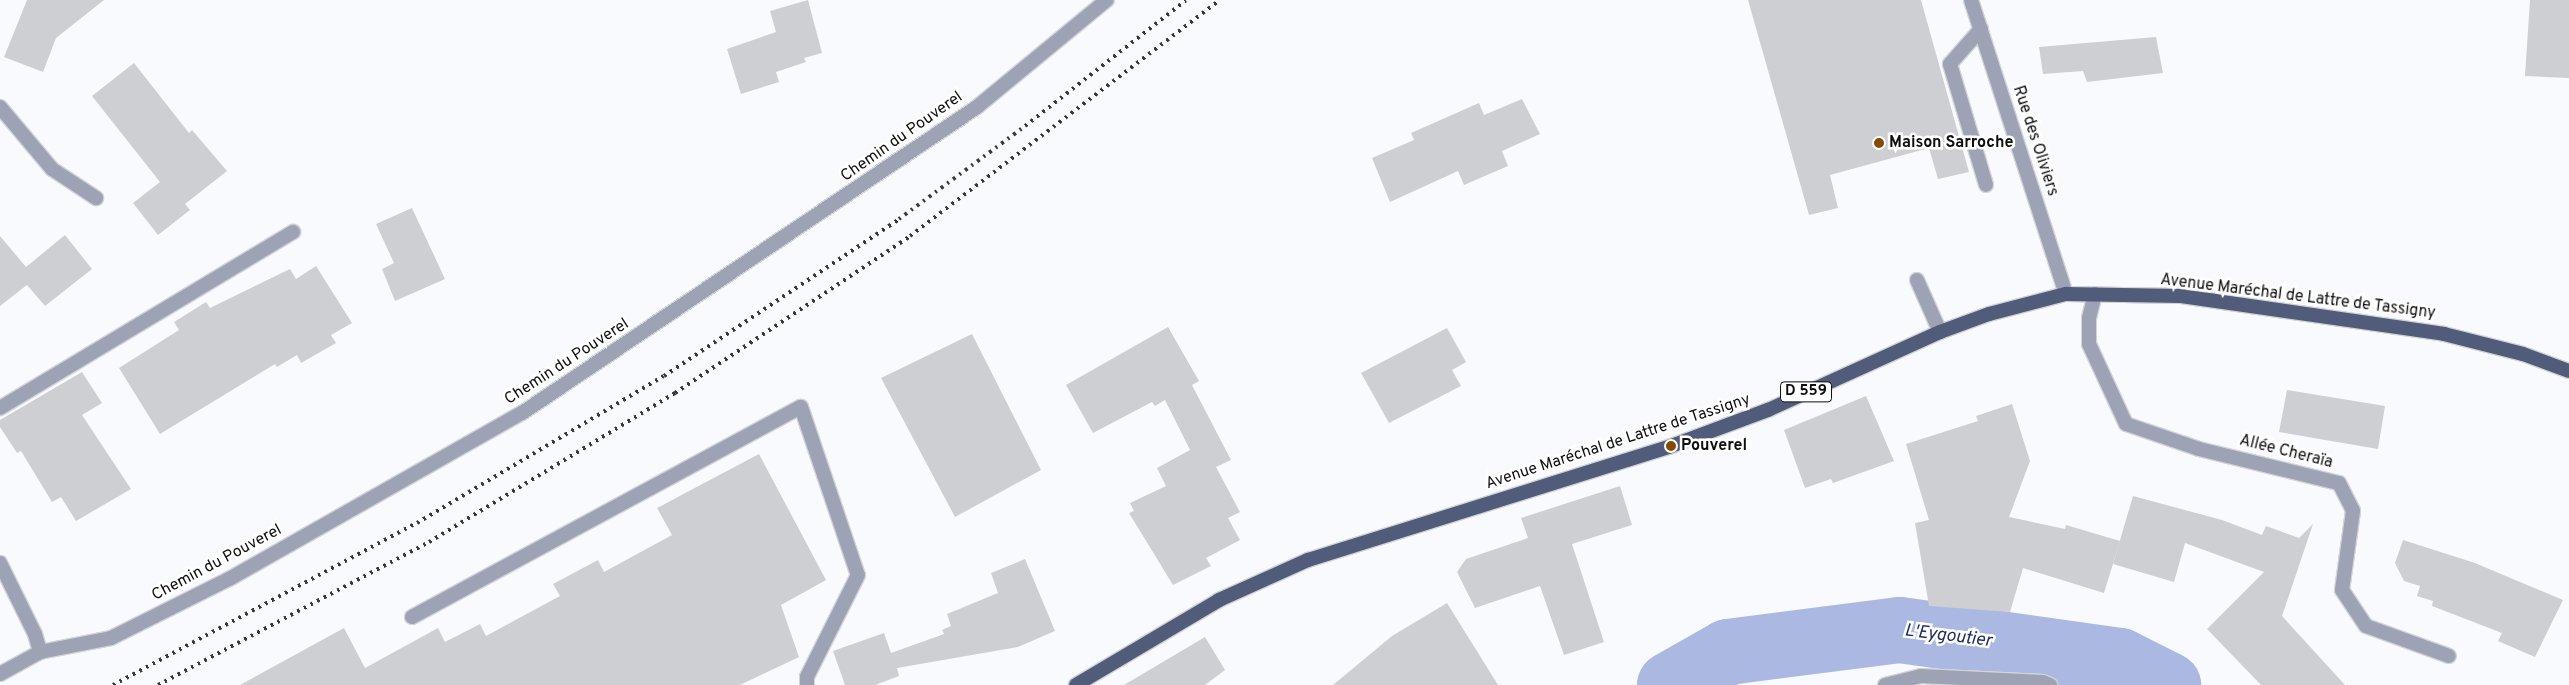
<!DOCTYPE html>
<meta charset="utf-8">
<style>
body{margin:0}
#map{position:relative;width:2569px;height:685px;overflow:hidden;background:#f9fafe;font-family:Overpass,sans-serif}
div>[style]{position:absolute}
.river>*{height:66px;margin:-33px;padding:0 33px;transform-origin:33px;border-radius:33px;background:#abb9e2}
.building>*{inset:0;background:#cdcfd2}
.roads{filter:drop-shadow(1px 0 #d3d4d8) drop-shadow(-1px 0 #d3d4d8) drop-shadow(0 1px #d3d4d8) drop-shadow(0 -1px #d3d4d8)}
.service>*{height:14px;margin:-7px;padding:0 7px;transform-origin:7px;border-radius:7px;background:#9da3b5}
.minor>*{height:14px;margin:-7px;padding:0 7px;transform-origin:7px;border-radius:7px;background:#9da3b5}
.primary>*{height:14px;margin:-7px;padding:0 7px;transform-origin:7px;border-radius:7px;background:#515b7a}
.rail>*{height:4px;margin-top:-2px;transform-origin:0;background:repeating-linear-gradient(90deg,#38383a 0 2.5px,transparent 0 7.5px)}
.dots>*{width:14px;height:14px;translate:-50% -50%;box-sizing:border-box;border:2px solid #fff;border-radius:50%}
span{translate:-50% -50%;white-space:nowrap;text-align:center;line-height:1.15;-webkit-text-stroke:5px #fff;paint-order:stroke}
.shield-label span{padding:1px 4px;background:#fff;border:1px solid;border-radius:4px;-webkit-text-stroke-width:0}
.shield-label{font-size:15px;color:#0e0e0f;font-weight:700}
.street-label{font-size:16px;color:#0e0e0f}
.poi-label{font-size:16px;color:#0e0e0f;font-weight:700}
.left{translate:0 -50%;text-align:left}
.water-label{font-size:18px;color:#202c5f;font-style:italic}
</style>
<div id="map">
<div class="river">
<div style="left:1670px;top:685px;width:67px;rotate:-29.6deg"></div>
<div style="left:1728px;top:652px;width:173px;rotate:-7.3deg"></div>
<div style="left:1900px;top:630px;width:222px;rotate:8deg"></div>
<div style="left:2120px;top:661px;width:54px;rotate:26.6deg"></div>
</div>
<div class="building">
<div style="clip-path:polygon(27px 0,104px 0,56px 38px,43px 72px,4px 57px)"></div>
<div style="clip-path:polygon(808px 0,822px 53px,804px 58px,806px 62px,776px 72px,779px 82px,741px 94px,727px 49px,776px 32px,770px 11px)"></div>
<div style="clip-path:polygon(1748px 0,1921px 0,1969px 172px,1938px 179px,1929px 148px,1830px 175px,1838px 208px,1809px 215px)"></div>
<div style="clip-path:polygon(2530px 0,2569px 0,2569px 78px,2525px 76px)"></div>
<div style="clip-path:polygon(2156px 37px,2163px 73px,2087px 82px,2083px 71px,2043px 74px,2039px 47px)"></div>
<div style="clip-path:polygon(134px 63px,189px 133px,192px 130px,227px 171px,185px 204px,190px 210px,158px 235px,133px 203px,160px 182px,92px 96px)"></div>
<div style="clip-path:polygon(1522px 99px,1540px 134px,1502px 151px,1508px 166px,1464px 185px,1458px 171px,1390px 202px,1372px 158px,1414px 140px,1411px 133px,1479px 103px,1484px 115px)"></div>
<div style="clip-path:polygon(412px 208px,445px 279px,395px 301px,382px 269px,394px 263px,376px 224px)"></div>
<div style="clip-path:polygon(65px 235px,92px 269px,45px 306px,27px 285px,0 306px,0 236px,26px 267px)"></div>
<div style="clip-path:polygon(316px 266px,352px 323px,331px 335px,336px 343px,301px 363px,297px 355px,277px 367px,275px 364px,160px 434px,119px 368px,179px 330px,174px 322px,206px 302px,210px 308px,290px 269px,296px 279px)"></div>
<div style="clip-path:polygon(1168px 327px,1199px 381px,1192px 385px,1231px 460px,1216px 467px,1240px 512px,1228px 518px,1240px 540px,1206px 558px,1211px 566px,1173px 585px,1129px 513px,1134px 511px,1130px 503px,1166px 486px,1157px 468px,1190px 450px,1165px 400px,1155px 406px,1152px 402px,1093px 433px,1066px 385px)"></div>
<div style="clip-path:polygon(1447px 328px,1466px 362px,1452px 370px,1461px 386px,1389px 423px,1361px 373px)"></div>
<div style="clip-path:polygon(972px 334px,1041px 470px,955px 517px,881px 378px)"></div>
<div style="clip-path:polygon(82px 372px,102px 403px,82px 415px,131px 489px,76px 521px,61px 497px,52px 502px,21px 451px,17px 453px,0 427px,0 420px)"></div>
<div style="clip-path:polygon(2287px 390px,2385px 406px,2378px 449px,2279px 432px)"></div>
<div style="clip-path:polygon(1866px 396px,1894px 461px,1833px 483px,1831px 479px,1805px 488px,1784px 430px)"></div>
<div style="clip-path:polygon(2012px 404px,2030px 461px,2009px 517px,2065px 529px,2066px 525px,2120px 541px,2104px 593px,2023px 568px,2010px 612px,1929px 606px,1915px 523px,1929px 520px,1906px 444px,1978px 421px,1976px 416px)"></div>
<div style="clip-path:polygon(759px 454px,826px 580px,781px 605px,799px 657px,740px 685px,240px 685px,344px 628px,365px 668px,438px 628px,445px 642px,480px 624px,486px 636px,560px 596px,553px 584px,598px 560px,604px 572px,672px 535px,657px 508px)"></div>
<div style="clip-path:polygon(1620px 486px,1632px 525px,1572px 544px,1604px 642px,1564px 655px,1540px 586px,1475px 608px,1457px 572px,1466px 559px,1528px 538px,1521px 518px)"></div>
<div style="clip-path:polygon(2133px 496px,2222px 520px,2262px 535px,2266px 526px,2299px 538px,2313px 524px,2282px 616px,2345px 685px,2261px 685px,2207px 629px,2264px 572px,2185px 543px,2174px 582px,2113px 564px)"></div>
<div style="clip-path:polygon(2403px 540px,2475px 563px,2563px 600px,2535px 657px,2498px 641px,2502px 633px,2432px 606px,2433px 601px,2417px 596px,2420px 586px,2404px 581px,2395px 563px)"></div>
<div style="clip-path:polygon(1025px 559px,1055px 631px,1018px 647px,897px 668px,899px 676px,875px 685px,845px 685px,833px 651px,884px 633px,891px 653px,944px 634px,942px 630px,951px 626px,947px 614px,998px 593px,991px 573px)"></div>
<div style="clip-path:polygon(1447px 603px,1498px 685px,1333px 685px,1392px 636px)"></div>
<div style="clip-path:polygon(1205px 637px,1225px 670px,1205px 685px,1124px 685px)"></div>
</div>
<div class="roads">
<div class="service">
<div style="left:1981px;top:29px;width:47px;rotate:131.5deg"></div>
<div style="left:1950px;top:64px;width:126px;rotate:73.4deg"></div>
<div style="left:1917px;top:280px;width:57px;rotate:66.1deg"></div>
<div style="left:0;top:408px;width:342px;rotate:-31deg"></div>
<div style="left:412px;top:617px;width:442px;rotate:-28.4deg"></div>
<div style="left:801px;top:407px;width:177px;rotate:71.3deg"></div>
<div style="left:858px;top:575px;width:114px;rotate:116.6deg"></div>
<div style="left:807px;top:677px;width:8px;rotate:90deg"></div>
</div>
<div class="minor">
<div style="left:1971px;top:0;width:309px;rotate:72.1deg"></div>
<div style="left:0;top:107px;width:81px;rotate:50deg"></div>
<div style="left:52px;top:169px;width:53px;rotate:33.4deg"></div>
<div style="left:2095px;top:294px;width:25px;rotate:104deg"></div>
<div style="left:2089px;top:318px;width:26px;rotate:90deg"></div>
<div style="left:2089px;top:344px;width:88px;rotate:65.2deg"></div>
<div style="left:2126px;top:424px;width:77px;rotate:18.9deg"></div>
<div style="left:2199px;top:449px;width:144px;rotate:13.7deg"></div>
<div style="left:2339px;top:483px;width:31px;rotate:63deg"></div>
<div style="left:2353px;top:511px;width:80px;rotate:97.9deg"></div>
<div style="left:2342px;top:590px;width:43px;rotate:56.3deg"></div>
<div style="left:2366px;top:626px;width:88px;rotate:19.9deg"></div>
<div style="left:0;top:563px;width:79px;rotate:63.8deg"></div>
<div style="left:35px;top:634px;width:19px;rotate:74deg"></div>
<div style="left:0;top:674px;width:46px;rotate:-28.8deg"></div>
<div style="left:40px;top:652px;width:72px;rotate:-11.2deg"></div>
<div style="left:111px;top:638px;width:134px;rotate:-26.6deg"></div>
<div style="left:231px;top:578px;width:335px;rotate:-29.6deg"></div>
<div style="left:522px;top:413px;width:548px;rotate:-33.92deg"></div>
<div style="left:977px;top:107px;width:168px;rotate:-39.5deg"></div>
<div style="left:1885px;top:685px;width:37px;rotate:-14deg"></div>
<div style="left:1921px;top:676px;width:122px;rotate:2.8deg"></div>
<div style="left:2043px;top:682px;width:8px;rotate:23deg"></div>
</div>
<div class="primary">
<div style="left:1076px;top:685px;width:166px;rotate:-30.7deg"></div>
<div style="left:1219px;top:600px;width:98px;rotate:-24.2deg"></div>
<div style="left:1308px;top:560px;width:380px;rotate:-17.4deg"></div>
<div style="left:1671px;top:446px;width:103px;rotate:-20.4deg"></div>
<div style="left:1768px;top:410px;width:189px;rotate:-24.4deg"></div>
<div style="left:1940px;top:332px;width:52px;rotate:-20.2deg"></div>
<div style="left:1989px;top:314px;width:80px;rotate:-14.6deg"></div>
<div style="left:2066px;top:294px;width:115px;rotate:1deg"></div>
<div style="left:2181px;top:296px;width:266px;rotate:8.2deg"></div>
<div style="left:2444px;top:334px;width:81px;rotate:14.2deg"></div>
<div style="left:2523px;top:354px;width:49px;rotate:20.3deg"></div>
</div>
</div>
<div class="rail">
<div style="left:113px;top:685px;width:344px;rotate:-28.1deg"></div>
<div style="left:417px;top:523px;width:287px;rotate:-30.8deg"></div>
<div style="left:664px;top:376px;width:283px;rotate:-33.7deg"></div>
<div style="left:899px;top:219px;width:157px;rotate:-36.4deg"></div>
<div style="left:1025px;top:126px;width:204px;rotate:-38deg"></div>
<div style="left:158px;top:685px;width:306px;rotate:-27.8deg"></div>
<div style="left:429px;top:542px;width:288px;rotate:-31.2deg"></div>
<div style="left:675px;top:393px;width:283px;rotate:-33.7deg"></div>
<div style="left:910px;top:236px;width:390px;rotate:-37.3deg"></div>
</div>
<div class="dots">
<div style="left:1879px;top:143px;background:#854a04"></div>
<div style="left:1671px;top:446px;background:#854a04"></div>
</div>
<div class="shield-label">
<span style="left:1806px;top:392px">D 559</span>
</div>
<div class="street-label">
<span style="left:902px;top:137px;rotate:-35deg">Chemin du Pouverel</span>
<span style="left:2035px;top:141px;rotate:72deg">Rue des Oliviers</span>
<span style="left:2298px;top:297px;rotate:7deg">Avenue Maréchal de Lattre de Tassigny</span>
<span style="left:567px;top:362px;rotate:-33deg">Chemin du Pouverel</span>
<span style="left:1618px;top:442px;rotate:-18deg">Avenue Maréchal de Lattre de Tassigny</span>
<span style="left:2286px;top:452px;rotate:14deg">Allée Cheraïa</span>
<span style="left:217px;top:563px;rotate:-28deg">Chemin du Pouverel</span>
</div>
<div class="poi-label">
<span class="left" style="left:1889px;top:143px">Maison Sarroche</span>
<span class="left" style="left:1681px;top:446px">Pouverel</span>
</div>
<div class="water-label">
<span style="left:1948px;top:637px;rotate:7deg">L'Eygoutier</span>
</div>
</div>
